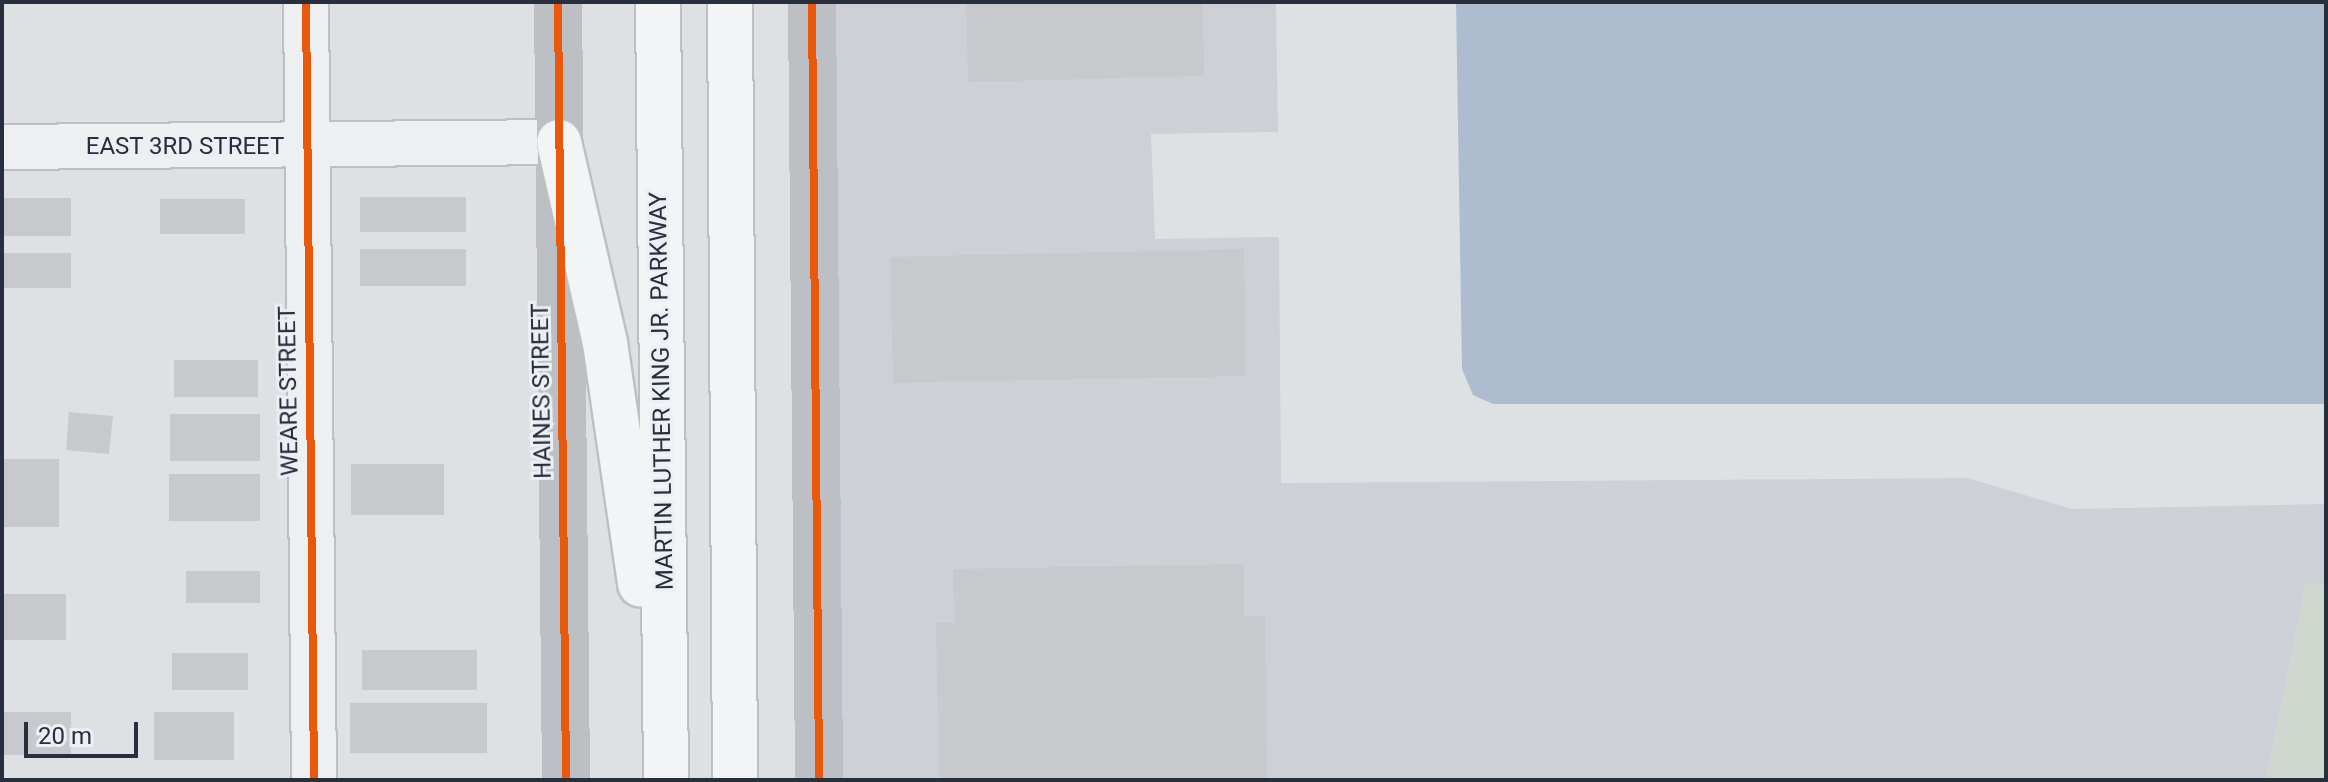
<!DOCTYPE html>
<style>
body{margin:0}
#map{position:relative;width:2328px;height:782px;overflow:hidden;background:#dee1e4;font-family:Roboto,sans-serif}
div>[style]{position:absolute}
.built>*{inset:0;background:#cdd0d7}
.green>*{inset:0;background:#cfd8cf}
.water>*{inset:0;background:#adbdcf}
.building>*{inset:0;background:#c7c9cc}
.roads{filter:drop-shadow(2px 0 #bdbfc2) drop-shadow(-2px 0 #bdbfc2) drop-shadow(0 2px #bdbfc2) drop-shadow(0 -2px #bdbfc2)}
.street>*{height:44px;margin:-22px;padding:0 22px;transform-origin:22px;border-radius:22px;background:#eeeff1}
.secondary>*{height:44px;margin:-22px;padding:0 22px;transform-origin:22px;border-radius:22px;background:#bcbfc4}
.highway>*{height:44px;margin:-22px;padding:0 22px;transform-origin:22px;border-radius:22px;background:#f2f4f5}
.cycleway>*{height:8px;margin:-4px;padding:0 4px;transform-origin:4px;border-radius:4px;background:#e8590c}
span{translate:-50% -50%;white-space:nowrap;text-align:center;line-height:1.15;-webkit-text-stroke:6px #eceff4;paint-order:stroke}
.street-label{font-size:24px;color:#272e3c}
.frame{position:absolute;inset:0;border:4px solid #272e3c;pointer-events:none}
.scale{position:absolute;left:24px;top:722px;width:114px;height:36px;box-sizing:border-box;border:4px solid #272e3c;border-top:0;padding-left:10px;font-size:24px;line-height:28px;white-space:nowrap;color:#272e3c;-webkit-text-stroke:6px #eceff4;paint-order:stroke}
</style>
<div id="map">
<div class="built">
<div style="clip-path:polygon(830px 2px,1276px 2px,1278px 132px,1151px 134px,1155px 239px,1279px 237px,1281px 483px,1967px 478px,2072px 509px,2326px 504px,2326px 584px,2306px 584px,2266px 780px,838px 780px)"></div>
</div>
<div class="green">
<div style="clip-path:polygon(2306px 584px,2326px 584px,2326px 780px,2266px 780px)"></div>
</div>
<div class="water">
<div style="clip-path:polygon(1456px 2px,2326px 2px,2326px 404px,1493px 404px,1473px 395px,1462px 369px)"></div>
</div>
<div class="building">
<div style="clip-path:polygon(966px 2px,1203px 2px,1204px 76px,968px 82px)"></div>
<div style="clip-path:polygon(360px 197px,466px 197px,466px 232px,360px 232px)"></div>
<div style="clip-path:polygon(2px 198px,71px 198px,71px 236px,2px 236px)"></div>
<div style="clip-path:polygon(160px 199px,245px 199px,245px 234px,160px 234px)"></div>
<div style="clip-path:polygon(360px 249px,466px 249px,466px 286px,360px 286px)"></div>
<div style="clip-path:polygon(1244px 249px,1246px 376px,893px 383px,890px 257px)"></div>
<div style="clip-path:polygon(2px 253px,71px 253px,71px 288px,2px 288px)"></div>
<div style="clip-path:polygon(174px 360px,258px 360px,258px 397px,174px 397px)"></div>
<div style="clip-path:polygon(69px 412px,113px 416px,109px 454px,66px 450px)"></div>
<div style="clip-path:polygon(170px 414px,260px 414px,260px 461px,170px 461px)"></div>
<div style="clip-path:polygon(2px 459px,59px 459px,59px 527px,2px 527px)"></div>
<div style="clip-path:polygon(351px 464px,444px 464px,444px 515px,351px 515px)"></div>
<div style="clip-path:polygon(169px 474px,260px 474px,260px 521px,169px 521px)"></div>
<div style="clip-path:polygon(1244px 564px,1244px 616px,1265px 616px,1267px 780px,939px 780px,936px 623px,954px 623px,953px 569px)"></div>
<div style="clip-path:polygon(186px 571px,260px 571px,260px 603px,186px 603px)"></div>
<div style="clip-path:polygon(2px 594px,66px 594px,66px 640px,2px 640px)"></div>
<div style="clip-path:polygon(362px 650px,477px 650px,477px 690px,362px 690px)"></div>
<div style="clip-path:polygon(172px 653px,248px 653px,248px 690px,172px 690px)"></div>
<div style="clip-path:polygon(350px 703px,487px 703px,487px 753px,350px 753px)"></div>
<div style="clip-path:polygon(2px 712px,71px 712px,71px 755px,2px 755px)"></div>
<div style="clip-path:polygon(154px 712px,234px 712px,234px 760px,154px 760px)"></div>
</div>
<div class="roads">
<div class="street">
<div style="left:306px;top:2px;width:778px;rotate:89.41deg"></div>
<div style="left:2px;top:147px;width:557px;rotate:-0.51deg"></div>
</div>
<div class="secondary">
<div style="left:558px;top:2px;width:778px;rotate:89.41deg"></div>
<div style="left:812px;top:2px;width:778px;rotate:89.48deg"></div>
</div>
<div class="highway">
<div style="left:658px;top:2px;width:778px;rotate:89.41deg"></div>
<div style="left:730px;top:2px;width:778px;rotate:89.63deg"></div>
<div style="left:559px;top:142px;width:206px;rotate:77.1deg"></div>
<div style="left:605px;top:343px;width:244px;rotate:81.7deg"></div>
</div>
</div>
<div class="cycleway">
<div style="left:306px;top:2px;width:778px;rotate:89.41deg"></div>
<div style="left:558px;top:2px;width:778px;rotate:89.41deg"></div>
<div style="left:812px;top:2px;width:778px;rotate:89.48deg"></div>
</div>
<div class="street-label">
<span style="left:185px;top:147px">EAST 3RD STREET</span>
<span style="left:289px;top:391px;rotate:-91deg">WEARE STREET</span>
<span style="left:542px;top:391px;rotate:-91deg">HAINES STREET</span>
<span style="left:662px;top:391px;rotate:-91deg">MARTIN LUTHER KING JR. PARKWAY</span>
</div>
<div class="frame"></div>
<div class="scale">20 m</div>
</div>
